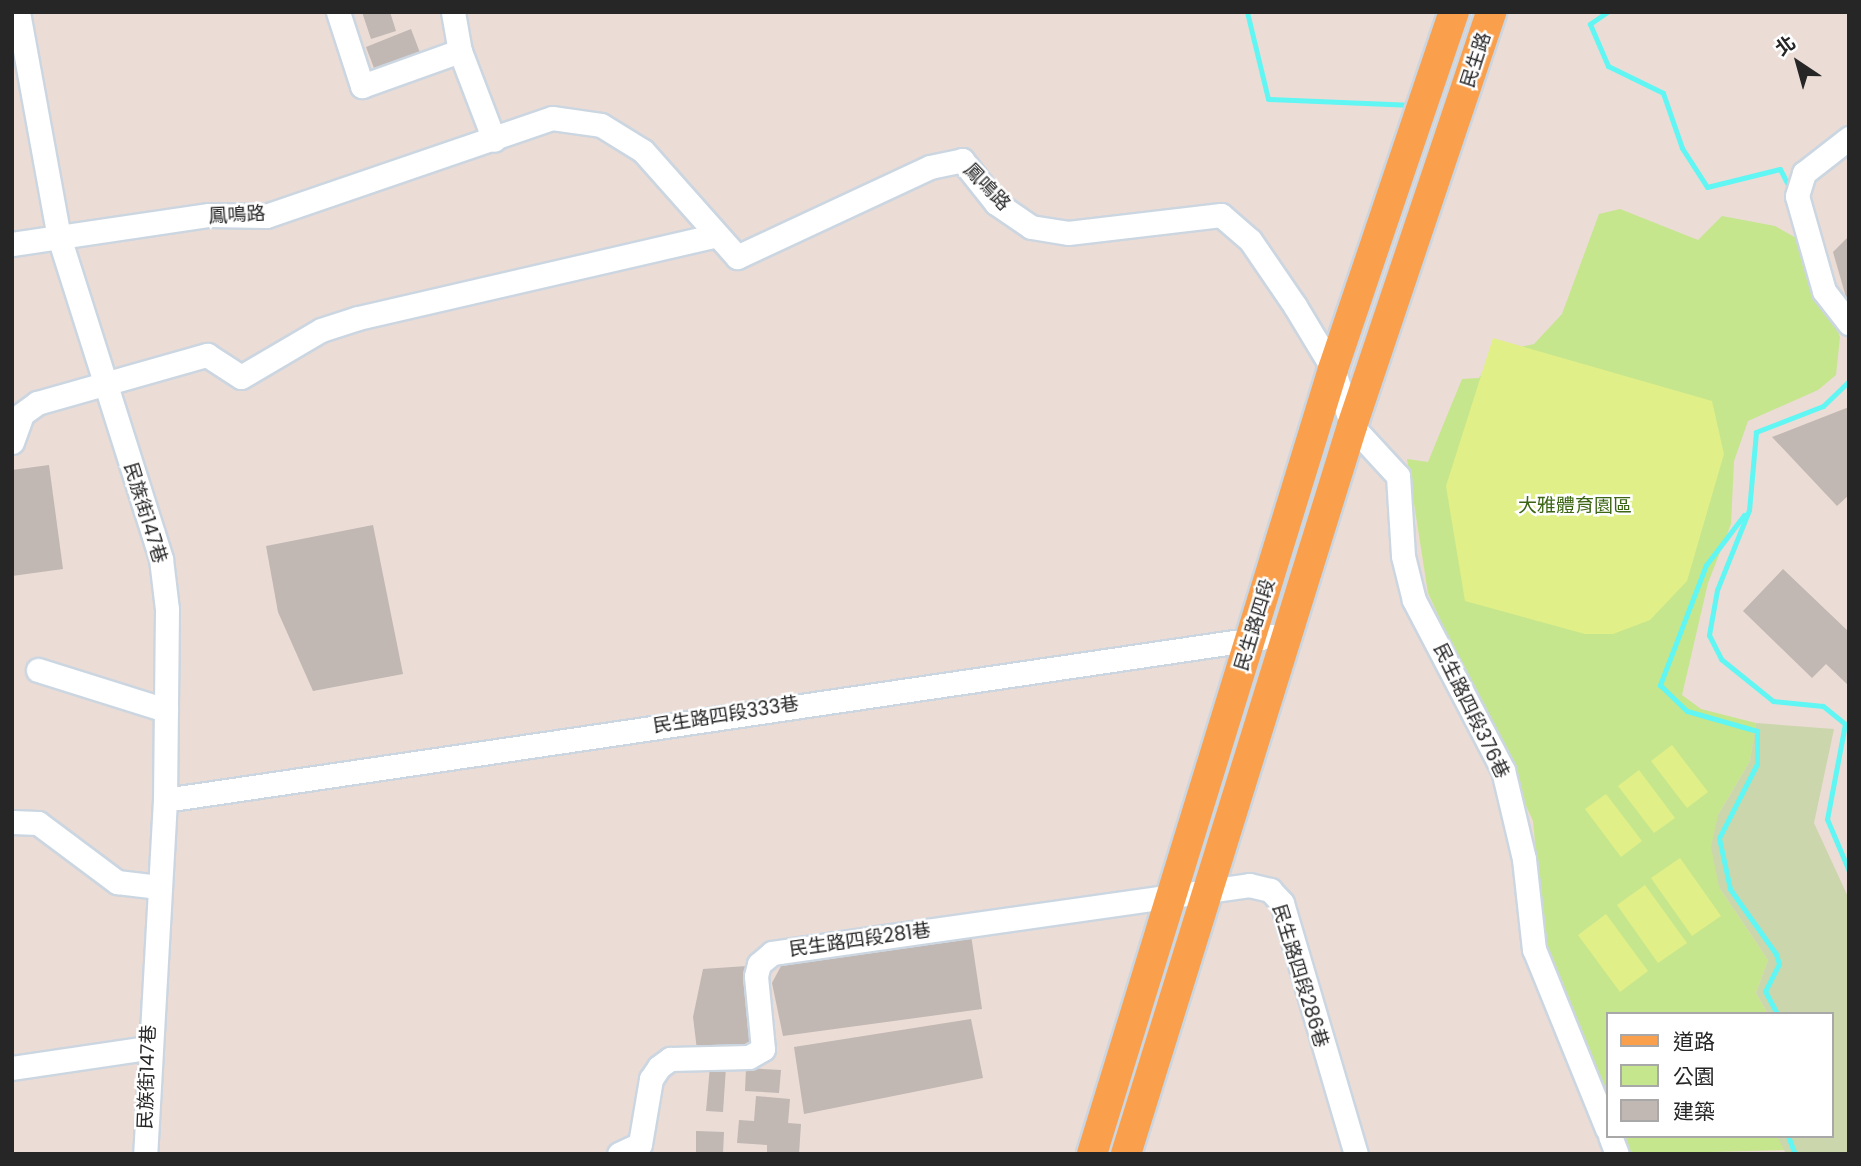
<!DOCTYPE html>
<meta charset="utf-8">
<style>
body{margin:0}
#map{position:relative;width:1861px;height:1166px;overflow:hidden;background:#ebdcd6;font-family:Poppins,"Noto Sans TC",sans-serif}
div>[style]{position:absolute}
.green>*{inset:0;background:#c5e68d}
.cemetery>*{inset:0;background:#ccd6ac}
.pitch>*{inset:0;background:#e1ef88}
.stream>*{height:5px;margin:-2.5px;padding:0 2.5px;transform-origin:2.5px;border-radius:2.5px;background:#60f6f3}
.building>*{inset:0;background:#c1b7b3}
.roads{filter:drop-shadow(2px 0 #cbd6e1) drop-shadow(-2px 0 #cbd6e1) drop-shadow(0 2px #cbd6e1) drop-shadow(0 -2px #cbd6e1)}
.minor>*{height:23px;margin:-11.5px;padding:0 11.5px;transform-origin:11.5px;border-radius:11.5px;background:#fff}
.major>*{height:30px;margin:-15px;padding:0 15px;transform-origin:15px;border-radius:15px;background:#fa9f4c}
span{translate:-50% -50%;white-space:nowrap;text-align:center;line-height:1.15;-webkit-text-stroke:5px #fff;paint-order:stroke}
.street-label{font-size:19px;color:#262626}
.park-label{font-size:19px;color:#3c6614}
.frame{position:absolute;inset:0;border:14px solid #262626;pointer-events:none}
.legend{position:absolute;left:1606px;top:1012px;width:228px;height:126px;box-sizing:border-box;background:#fff;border:2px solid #a8a8a8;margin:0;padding:9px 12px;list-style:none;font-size:21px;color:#262626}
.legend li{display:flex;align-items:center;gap:14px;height:35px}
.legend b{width:35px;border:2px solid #a8a8a8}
.north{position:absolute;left:1763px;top:28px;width:70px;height:70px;-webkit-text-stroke:5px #fff;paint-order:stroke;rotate:324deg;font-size:19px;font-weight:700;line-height:28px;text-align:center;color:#262626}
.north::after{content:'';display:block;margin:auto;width:24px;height:32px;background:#262626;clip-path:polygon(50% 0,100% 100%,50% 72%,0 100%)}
</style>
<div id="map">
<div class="green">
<div style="clip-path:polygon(1620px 209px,1698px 240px,1722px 216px,1775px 226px,1805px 243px,1840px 337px,1836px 375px,1818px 390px,1748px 421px,1734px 461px,1731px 524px,1708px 583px,1682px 695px,1701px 709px,1756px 723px,1750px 761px,1718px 815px,1719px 887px,1768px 960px,1756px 993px,1768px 1014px,1607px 1014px,1607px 1105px,1545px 948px,1533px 821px,1428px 593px,1407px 459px,1428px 462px,1462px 379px,1479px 378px,1497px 352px,1534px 344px,1562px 314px,1599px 214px)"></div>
<div style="clip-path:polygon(1620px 1136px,1777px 1136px,1787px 1150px,1627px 1154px)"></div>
</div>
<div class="cemetery">
<div style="clip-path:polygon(1756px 723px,1834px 729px,1814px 823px,1849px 899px,1849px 1154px,1786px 1154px,1777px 1136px,1831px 1136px,1831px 1014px,1768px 1014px,1756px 993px,1768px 960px,1719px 887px,1711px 847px,1718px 815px,1750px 761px)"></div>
</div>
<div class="pitch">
<div style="clip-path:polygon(1493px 338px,1712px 401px,1724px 454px,1687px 581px,1650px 620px,1613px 634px,1585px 634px,1465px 601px,1446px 486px)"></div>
<div style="clip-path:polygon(1672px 745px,1708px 792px,1687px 808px,1651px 761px)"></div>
<div style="clip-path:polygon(1639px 770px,1675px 818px,1654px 833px,1618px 786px)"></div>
<div style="clip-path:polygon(1606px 794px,1642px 841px,1621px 857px,1585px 809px)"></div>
<div style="clip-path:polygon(1680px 858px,1721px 916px,1692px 936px,1651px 878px)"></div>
<div style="clip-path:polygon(1645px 885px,1687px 943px,1658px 963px,1617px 905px)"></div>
<div style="clip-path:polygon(1606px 914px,1648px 971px,1620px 992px,1578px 935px)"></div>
</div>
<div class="stream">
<div style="left:1247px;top:12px;width:89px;rotate:76.4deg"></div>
<div style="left:1268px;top:99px;width:145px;rotate:2.4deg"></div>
<div style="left:1607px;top:12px;width:21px;rotate:145deg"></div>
<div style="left:1590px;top:24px;width:46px;rotate:66.8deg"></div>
<div style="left:1608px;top:66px;width:61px;rotate:26.1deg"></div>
<div style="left:1663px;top:93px;width:58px;rotate:70.9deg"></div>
<div style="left:1682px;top:148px;width:46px;rotate:57.3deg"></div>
<div style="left:1707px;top:187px;width:75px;rotate:-13.9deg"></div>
<div style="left:1780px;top:169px;width:25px;rotate:63deg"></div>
<div style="left:1849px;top:381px;width:36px;rotate:136deg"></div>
<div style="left:1823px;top:406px;width:72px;rotate:158.8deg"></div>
<div style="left:1756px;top:432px;width:78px;rotate:95.1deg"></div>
<div style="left:1749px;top:510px;width:86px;rotate:111.8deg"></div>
<div style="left:1717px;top:590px;width:46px;rotate:100.1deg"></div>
<div style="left:1709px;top:635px;width:27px;rotate:63deg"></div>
<div style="left:1721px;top:659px;width:67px;rotate:38.9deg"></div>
<div style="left:1773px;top:701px;width:50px;rotate:5.7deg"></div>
<div style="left:1823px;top:706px;width:28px;rotate:39deg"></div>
<div style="left:1845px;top:724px;width:97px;rotate:100.7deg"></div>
<div style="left:1827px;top:819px;width:56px;rotate:67.1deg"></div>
<div style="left:1744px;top:515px;width:63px;rotate:127.2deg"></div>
<div style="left:1706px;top:565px;width:129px;rotate:111deg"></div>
<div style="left:1660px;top:685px;width:37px;rotate:44deg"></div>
<div style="left:1687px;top:711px;width:73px;rotate:15.9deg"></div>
<div style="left:1757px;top:731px;width:33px;rotate:90deg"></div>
<div style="left:1757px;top:764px;width:83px;rotate:117.2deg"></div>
<div style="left:1719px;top:838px;width:52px;rotate:77.8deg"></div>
<div style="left:1730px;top:889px;width:80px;rotate:54.7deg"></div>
<div style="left:1776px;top:954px;width:10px;rotate:73deg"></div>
<div style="left:1779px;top:964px;width:30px;rotate:117deg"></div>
<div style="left:1765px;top:991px;width:26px;rotate:62deg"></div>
<div style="left:1788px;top:1136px;width:19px;rotate:69deg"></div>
</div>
<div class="building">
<div style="clip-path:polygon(362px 12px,390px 12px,396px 31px,371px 39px)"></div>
<div style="clip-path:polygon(411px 29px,422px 58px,377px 76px,366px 47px)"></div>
<div style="clip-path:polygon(1849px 236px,1849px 304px,1848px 304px,1833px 252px)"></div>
<div style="clip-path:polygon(1849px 407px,1849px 495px,1837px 506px,1772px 437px)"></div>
<div style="clip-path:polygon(49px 465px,63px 569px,12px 576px,12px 470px)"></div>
<div style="clip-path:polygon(373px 525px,403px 674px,313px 691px,278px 612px,266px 546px)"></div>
<div style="clip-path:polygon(1783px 569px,1849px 632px,1849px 686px,1826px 664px,1812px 678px,1743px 611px)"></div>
<div style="clip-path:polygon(971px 935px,982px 1009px,783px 1036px,772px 983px,781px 966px)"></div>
<div style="clip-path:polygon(747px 966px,751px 1048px,697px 1050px,693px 1017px,703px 969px)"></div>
<div style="clip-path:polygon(971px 1019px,983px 1078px,804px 1114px,794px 1047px)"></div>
<div style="clip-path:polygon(710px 1066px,726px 1067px,723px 1112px,706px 1111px)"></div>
<div style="clip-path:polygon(746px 1068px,781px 1070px,779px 1093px,745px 1091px)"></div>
<div style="clip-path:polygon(756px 1096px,790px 1099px,788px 1123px,801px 1124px,799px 1154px,767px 1154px,767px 1145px,737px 1143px,739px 1120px,754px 1121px)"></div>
<div style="clip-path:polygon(696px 1131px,724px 1132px,723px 1154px,696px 1154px)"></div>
</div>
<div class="roads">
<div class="minor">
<div style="left:18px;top:12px;width:229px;rotate:79.7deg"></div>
<div style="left:59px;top:237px;width:338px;rotate:72.4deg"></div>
<div style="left:161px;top:559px;width:50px;rotate:83.2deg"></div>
<div style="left:167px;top:609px;width:191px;rotate:90.6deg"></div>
<div style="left:165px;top:800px;width:355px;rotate:93.2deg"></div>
<div style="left:338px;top:12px;width:78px;rotate:72deg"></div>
<div style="left:362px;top:86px;width:104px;rotate:-19.7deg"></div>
<div style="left:453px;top:12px;width:40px;rotate:80deg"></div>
<div style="left:460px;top:51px;width:95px;rotate:69.1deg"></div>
<div style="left:1849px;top:138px;width:57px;rotate:142.1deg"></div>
<div style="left:1804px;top:173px;width:24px;rotate:107deg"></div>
<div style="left:1797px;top:196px;width:99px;rotate:74.1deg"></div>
<div style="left:1824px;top:291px;width:41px;rotate:52deg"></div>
<div style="left:12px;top:244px;width:199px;rotate:-8.4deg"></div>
<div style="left:209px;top:215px;width:57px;rotate:1deg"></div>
<div style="left:266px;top:216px;width:302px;rotate:-18.9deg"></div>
<div style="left:552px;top:118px;width:49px;rotate:8.1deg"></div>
<div style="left:601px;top:125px;width:49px;rotate:31.8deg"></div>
<div style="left:643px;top:151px;width:142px;rotate:48.4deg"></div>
<div style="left:737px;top:257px;width:213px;rotate:-25deg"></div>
<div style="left:930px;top:167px;width:33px;rotate:-12deg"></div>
<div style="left:962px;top:160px;width:55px;rotate:51.7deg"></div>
<div style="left:996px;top:203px;width:42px;rotate:34.4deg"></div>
<div style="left:1031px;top:227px;width:37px;rotate:9deg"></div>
<div style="left:1068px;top:233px;width:154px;rotate:-6.7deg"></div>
<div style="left:1221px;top:215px;width:38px;rotate:41deg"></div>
<div style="left:1250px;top:240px;width:80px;rotate:55.7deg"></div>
<div style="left:1295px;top:306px;width:74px;rotate:58.9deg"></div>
<div style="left:1333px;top:369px;width:60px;rotate:71.6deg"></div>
<div style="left:1352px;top:426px;width:68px;rotate:47.4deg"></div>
<div style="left:1398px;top:476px;width:80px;rotate:86.4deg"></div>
<div style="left:1403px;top:556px;width:45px;rotate:76deg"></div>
<div style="left:1414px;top:600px;width:192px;rotate:62.4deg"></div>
<div style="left:1503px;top:770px;width:91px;rotate:76.7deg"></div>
<div style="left:1524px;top:859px;width:91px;rotate:83.7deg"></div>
<div style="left:1534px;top:949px;width:194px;rotate:67.9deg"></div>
<div style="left:12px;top:442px;width:30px;rotate:-70deg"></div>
<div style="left:22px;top:414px;width:19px;rotate:-36deg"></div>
<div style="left:37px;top:403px;width:177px;rotate:-15.8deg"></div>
<div style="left:207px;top:355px;width:40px;rotate:32.9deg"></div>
<div style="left:241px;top:377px;width:93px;rotate:-30.4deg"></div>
<div style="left:321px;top:330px;width:39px;rotate:-18deg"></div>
<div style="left:358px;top:318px;width:364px;rotate:-13deg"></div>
<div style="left:38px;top:670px;width:134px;rotate:17.4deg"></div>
<div style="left:165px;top:800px;width:1135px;rotate:-8.41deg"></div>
<div style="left:12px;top:822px;width:26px;rotate:2deg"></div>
<div style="left:38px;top:823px;width:99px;rotate:36.8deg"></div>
<div style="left:117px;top:882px;width:42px;rotate:6.8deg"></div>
<div style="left:12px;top:1068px;width:136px;rotate:-8.4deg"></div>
<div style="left:1610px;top:1136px;width:19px;rotate:69deg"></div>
<div style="left:619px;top:1154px;width:23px;rotate:-25deg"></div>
<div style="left:640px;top:1144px;width:66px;rotate:-80.4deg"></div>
<div style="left:651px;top:1079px;width:14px;rotate:-56deg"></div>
<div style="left:659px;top:1067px;width:14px;rotate:-36deg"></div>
<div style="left:670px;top:1059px;width:79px;rotate:-1.5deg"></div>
<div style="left:749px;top:1057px;width:16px;rotate:-30deg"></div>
<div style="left:763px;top:1049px;width:73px;rotate:-95.5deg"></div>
<div style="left:756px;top:976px;width:12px;rotate:-76deg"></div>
<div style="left:759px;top:964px;width:17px;rotate:-40deg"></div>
<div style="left:772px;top:953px;width:482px;rotate:-8.1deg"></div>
<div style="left:1249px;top:885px;width:22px;rotate:13deg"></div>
<div style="left:1270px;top:890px;width:18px;rotate:47deg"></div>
<div style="left:1282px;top:903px;width:262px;rotate:73.6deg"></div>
</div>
<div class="major">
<div style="left:1092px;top:1154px;width:821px;rotate:-72.93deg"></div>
<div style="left:1333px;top:369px;width:377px;rotate:-71.3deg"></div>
<div style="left:1126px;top:1154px;width:762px;rotate:-72.75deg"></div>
<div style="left:1352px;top:426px;width:437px;rotate:-71.4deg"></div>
</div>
</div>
<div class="street-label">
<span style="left:1476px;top:60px;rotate:-72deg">民生路</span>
<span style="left:987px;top:187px;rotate:46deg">鳳鳴路</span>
<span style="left:237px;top:215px;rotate:-3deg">鳳鳴路</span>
<span style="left:145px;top:513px;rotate:73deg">民族街147巷</span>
<span style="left:1255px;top:625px;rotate:-73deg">民生路四段</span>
<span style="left:1471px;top:711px;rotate:64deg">民生路四段376巷</span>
<span style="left:726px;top:715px;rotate:-9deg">民生路四段333巷</span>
<span style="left:860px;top:940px;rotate:-8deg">民生路四段281巷</span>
<span style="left:1300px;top:976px;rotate:73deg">民生路四段286巷</span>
<span style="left:147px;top:1077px;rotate:-88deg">民族街147巷</span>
</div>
<div class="park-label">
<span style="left:1575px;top:506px">大雅體育園區</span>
</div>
<div class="frame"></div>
<ul class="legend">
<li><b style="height:9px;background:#fa9f4c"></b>道路</li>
<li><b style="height:19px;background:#c5e68d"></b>公園</li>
<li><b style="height:19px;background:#c1b7b3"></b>建築</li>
</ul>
<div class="north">北</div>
</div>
